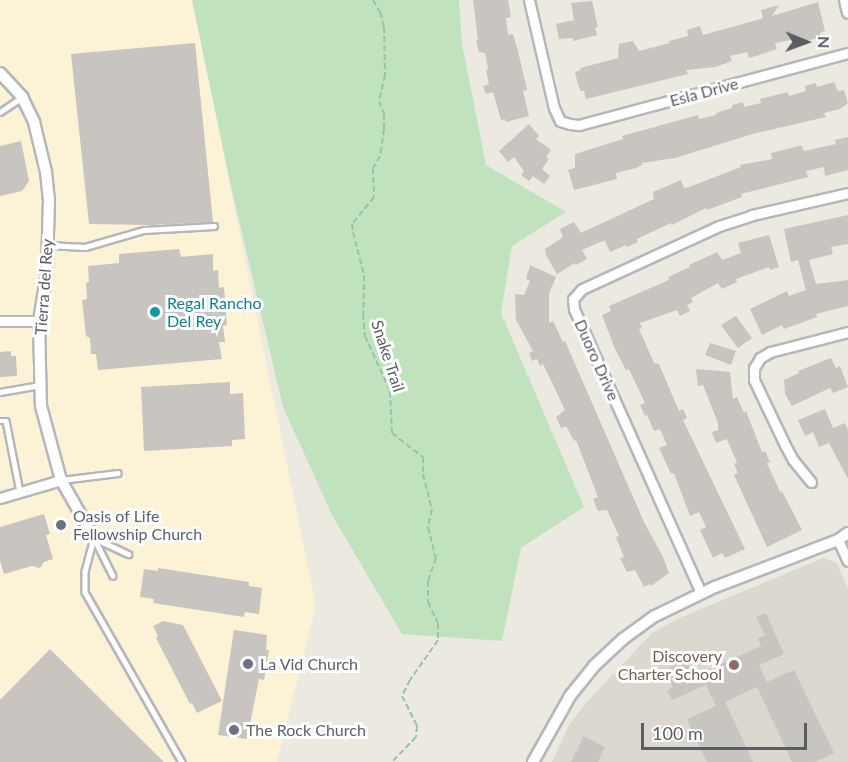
<!DOCTYPE html>
<style>
body{margin:0}
#map{position:relative;width:848px;height:762px;overflow:hidden;background:#ece9e1;font-family:Lato,sans-serif}
div>[style]{position:absolute}
.commercial>*{inset:0;background:#fcf2d6}
.education>*{inset:0;background:#dcd8cf}
.green>*{inset:0;background:#c0e3be}
.building>*{inset:0;background:#c8c4bf}
.path>*{height:2px;margin-top:-1px;transform-origin:0;background:repeating-linear-gradient(90deg,#98c4a2 0 6px,transparent 0 9px)}
.roads{filter:drop-shadow(2px 0 #b4b7bb) drop-shadow(-2px 0 #b4b7bb) drop-shadow(0 2px #b4b7bb) drop-shadow(0 -2px #b4b7bb)}
.service>*{height:4.5px;margin:-2.25px;padding:0 2.25px;transform-origin:2.25px;border-radius:2.25px;background:#fff}
.minor>*{height:9px;margin:-4.5px;padding:0 4.5px;transform-origin:4.5px;border-radius:4.5px;background:#fff}
.tertiary>*{height:10px;margin:-5px;padding:0 5px;transform-origin:5px;border-radius:5px;background:#fff}
.dots>*{width:16px;height:16px;translate:-50% -50%;box-sizing:border-box;border:3px solid #fff;border-radius:50%}
span{translate:-50% -50%;white-space:nowrap;text-align:center;line-height:1.15;-webkit-text-stroke:6px #fff;paint-order:stroke}
.street-label{font-size:16px;color:#5a5e62}
.culture-label{font-size:16px;color:#0d838f}
.left{translate:0 -50%;text-align:left}
.worship-label{font-size:16px;color:#5b616d}
.education-label{font-size:16px;color:#785e54}
.right{translate:-100% -50%;text-align:right}
.north{position:absolute;left:776px;top:12px;width:60px;height:60px;-webkit-text-stroke:4px #fff;paint-order:stroke;rotate:91deg;font-size:16px;font-weight:700;line-height:24px;text-align:center;color:#5a5e62}
.north::after{content:'';display:block;margin:auto;width:21px;height:27px;background:#5a5e62;clip-path:polygon(50% 0,100% 100%,50% 72%,0 100%)}
.scale{position:absolute;left:641px;top:723px;width:166px;height:27px;box-sizing:border-box;border:3px solid #5a5e62;border-top:0;padding-left:8px;font-size:18px;line-height:21px;white-space:nowrap;color:#5a5e62;-webkit-text-stroke:4px #fff;paint-order:stroke}
</style>
<div id="map">
<div class="commercial">
<div style="clip-path:polygon(0 0,192px 0,316px 606px,277px 762px,0 762px)"></div>
</div>
<div class="education">
<div style="clip-path:polygon(823px 558px,837px 563px,848px 589px,848px 762px,552px 762px,569px 725px,585px 704px,652px 633px,677px 619px)"></div>
</div>
<div class="green">
<div style="clip-path:polygon(192px 0,459px 0,462px 44px,486px 165px,566px 212px,512px 246px,501px 313px,584px 507px,521px 548px,502px 641px,402px 634px,332px 515px,283px 407px,232px 191px)"></div>
</div>
<div class="building">
<div style="clip-path:polygon(473px 0,508px 0,511px 17px,506px 18px,508px 35px,513px 34px,518px 51px,527px 90px,523px 91px,529px 116px,506px 122px,505px 119px,501px 120px,493px 92px,486px 94px,483px 86px,489px 84px,486px 71px,488px 68px,485px 53px,479px 52px,476px 40px,478px 40px)"></div>
<div style="clip-path:polygon(592px 1px,598px 27px,595px 28px,597px 35px,573px 41px,573px 38px,559px 39px,556px 24px,574px 20px,571px 3px)"></div>
<div style="clip-path:polygon(818px 2px,825px 31px,820px 33px,821px 37px,793px 45px,791px 40px,775px 43px,777px 49px,759px 55px,749px 58px,747px 52px,730px 56px,732px 61px,715px 67px,686px 70px,688px 74px,586px 99px,584px 91px,581px 91px,578px 85px,575px 72px,581px 70px,580px 68px,618px 58px,619px 44px,633px 41px,639px 51px,670px 43px,669px 41px,688px 36px,687px 30px,700px 26px,703px 35px,757px 20px,763px 18px,761px 10px,779px 5px,772px 16px)"></div>
<div style="clip-path:polygon(195px 43px,213px 222px,151px 225px,89px 224px,71px 54px)"></div>
<div style="clip-path:polygon(834px 82px,838px 91px,844px 90px,848px 103px,840px 109px,824px 113px,826px 117px,756px 133px,675px 158px,642px 163px,642px 165px,636px 168px,616px 173px,617px 179px,574px 190px,568px 170px,575px 168px,575px 154px,623px 139px,622px 136px,687px 118px,698px 115px,699px 119px,716px 115px,716px 113px,732px 108px,732px 105px,743px 102px,744px 107px,761px 103px,760px 99px,788px 92px,789px 96px,806px 91px,805px 86px,816px 83px,817px 87px)"></div>
<div style="clip-path:polygon(529px 124px,539px 136px,536px 139px,551px 150px,546px 157px,549px 159px,542px 169px,550px 176px,544px 184px,533px 176px,529px 181px,521px 175px,524px 171px,514px 157px,508px 162px,499px 151px)"></div>
<div style="clip-path:polygon(848px 137px,848px 170px,825px 176px,824px 167px,806px 171px,808px 177px,741px 194px,742px 197px,707px 210px,706px 208px,672px 225px,671px 223px,637px 239px,638px 242px,627px 247px,626px 245px,610px 252px,605px 241px,600px 242px,582px 250px,587px 259px,576px 265px,575px 263px,557px 274px,546px 255px,545px 249px,563px 237px,560px 229px,574px 222px,581px 233px,654px 199px,653px 192px,681px 180px,684px 188px,689px 187px,741px 167px,740px 165px,772px 159px,771px 153px,799px 146px,802px 146px,804px 151px,836px 144px,835px 140px)"></div>
<div style="clip-path:polygon(21px 141px,29px 181px,22px 191px,0 196px,0 146px)"></div>
<div style="clip-path:polygon(848px 215px,848px 244px,831px 247px,833px 254px,809px 260px,816px 284px,848px 280px,848px 306px,816px 314px,817px 317px,784px 329px,782px 325px,762px 335px,750px 309px,787px 291px,789px 296px,806px 290px,798px 260px,791px 262px,784px 229px)"></div>
<div style="clip-path:polygon(769px 235px,779px 267px,770px 270px,769px 267px,736px 279px,737px 282px,722px 289px,718px 283px,691px 298px,693px 302px,687px 305px,690px 311px,680px 316px,677px 310px,640px 323px,642px 328px,639px 329px,654px 363px,659px 364px,679px 411px,683px 409px,687px 418px,683px 420px,745px 549px,725px 558px,722px 553px,713px 558px,700px 530px,706px 527px,699px 512px,690px 516px,674px 473px,671px 474px,659px 448px,667px 445px,660px 429px,654px 431px,647px 415px,645px 416px,640px 405px,645px 403px,629px 369px,626px 370px,615px 349px,602px 315px,611px 311px,609px 306px,669px 280px,668px 277px,690px 267px,689px 265px,717px 252px,722px 260px,741px 253px,738px 243px)"></div>
<div style="clip-path:polygon(179px 249px,181px 257px,213px 254px,213px 271px,218px 270px,219px 288px,224px 287px,227px 325px,223px 326px,225px 342px,219px 342px,222px 359px,98px 370px,96px 354px,91px 354px,90px 338px,86px 336px,82px 300px,87px 299px,86px 283px,89px 282px,88px 266px,119px 263px,119px 254px)"></div>
<div style="clip-path:polygon(530px 265px,556px 277px,549px 294px,549px 323px,553px 321px,563px 342px,565px 341px,644px 522px,663px 557px,669px 573px,651px 586px,650px 584px,644px 587px,635px 570px,627px 572px,620px 558px,624px 557px,616px 537px,619px 536px,607px 510px,598px 511px,593px 499px,598px 497px,576px 440px,574px 441px,566px 426px,561px 428px,556px 417px,565px 410px,543px 364px,540px 366px,537px 359px,532px 361px,529px 353px,533px 351px,516px 320px,515px 294px,524px 295px,530px 281px,526px 279px)"></div>
<div style="clip-path:polygon(736px 316px,752px 338px,738px 348px,721px 325px)"></div>
<div style="clip-path:polygon(710px 343px,736px 351px,731px 365px,705px 355px)"></div>
<div style="clip-path:polygon(11px 351px,11px 356px,16px 356px,17px 376px,0 377px,0 352px)"></div>
<div style="clip-path:polygon(831px 358px,836px 368px,840px 366px,848px 387px,833px 393px,830px 388px,792px 406px,785px 394px,784px 380px,799px 373px,798px 371px)"></div>
<div style="clip-path:polygon(696px 369px,730px 372px,733px 399px,737px 397px,744px 413px,746px 411px,762px 452px,765px 451px,770px 462px,767px 463px,780px 492px,782px 491px,802px 530px,767px 547px,734px 475px,738px 473px,734px 464px,737px 463px,727px 439px,716px 443px,712px 432px,718px 430px,718px 423px,703px 385px,698px 386px)"></div>
<div style="clip-path:polygon(230px 382px,230px 394px,243px 393px,245px 439px,232px 440px,232px 446px,144px 451px,141px 387px)"></div>
<div style="clip-path:polygon(825px 409px,833px 428px,845px 423px,848px 430px,848px 479px,829px 443px,819px 447px,813px 432px,805px 436px,798px 420px)"></div>
<div style="clip-path:polygon(44px 514px,50px 534px,46px 535px,53px 559px,44px 562px,40px 568px,32px 566px,4px 574px,0 561px,0 527px)"></div>
<div style="clip-path:polygon(158px 568px,249px 582px,249px 586px,262px 588px,259px 614px,245px 612px,244px 617px,153px 603px,154px 599px,140px 597px,144px 569px,158px 571px)"></div>
<div style="clip-path:polygon(766px 613px,784px 654px,759px 665px,767px 682px,794px 670px,834px 753px,815px 762px,792px 762px,757px 687px,725px 702px,753px 762px,707px 762px,687px 719px,716px 706px,706px 685px,672px 700px,667px 690px,673px 687px,665px 670px,687px 660px,694px 676px,761px 646px,758px 639px,765px 635px,756px 617px)"></div>
<div style="clip-path:polygon(163px 621px,183px 625px,222px 701px,197px 713px,192px 703px,190px 704px,156px 638px,158px 636px,153px 626px)"></div>
<div style="clip-path:polygon(234px 630px,267px 635px,266px 650px,269px 650px,264px 680px,259px 679px,247px 739px,218px 735px)"></div>
<div style="clip-path:polygon(50px 649px,164px 762px,0 762px,0 700px)"></div>
<div style="clip-path:polygon(584px 736px,605px 747px,598px 762px,571px 762px)"></div>
</div>
<div class="path">
<div style="left:373px;top:0;width:14px;rotate:60deg"></div>
<div style="left:380px;top:12px;width:16px;rotate:75deg"></div>
<div style="left:384px;top:27px;width:48px;rotate:88.8deg"></div>
<div style="left:385px;top:75px;width:27px;rotate:103deg"></div>
<div style="left:379px;top:101px;width:14px;rotate:69deg"></div>
<div style="left:384px;top:114px;width:15px;rotate:90deg"></div>
<div style="left:384px;top:129px;width:27px;rotate:98deg"></div>
<div style="left:380px;top:156px;width:14px;rotate:120deg"></div>
<div style="left:373px;top:168px;width:29px;rotate:88deg"></div>
<div style="left:374px;top:197px;width:35px;rotate:129deg"></div>
<div style="left:352px;top:224px;width:8px;rotate:83deg"></div>
<div style="left:353px;top:232px;width:44px;rotate:75.7deg"></div>
<div style="left:364px;top:275px;width:39px;rotate:91deg"></div>
<div style="left:363px;top:314px;width:22px;rotate:85deg"></div>
<div style="left:365px;top:336px;width:60px;rotate:65.6deg"></div>
<div style="left:390px;top:391px;width:42px;rotate:87.3deg"></div>
<div style="left:392px;top:433px;width:39px;rotate:38deg"></div>
<div style="left:423px;top:457px;width:17px;rotate:90deg"></div>
<div style="left:423px;top:474px;width:36px;rotate:76deg"></div>
<div style="left:432px;top:509px;width:18px;rotate:103deg"></div>
<div style="left:428px;top:527px;width:32px;rotate:76deg"></div>
<div style="left:436px;top:558px;width:24px;rotate:109deg"></div>
<div style="left:428px;top:581px;width:21px;rotate:90deg"></div>
<div style="left:428px;top:602px;width:23px;rotate:65deg"></div>
<div style="left:438px;top:623px;width:17px;rotate:90deg"></div>
<div style="left:438px;top:640px;width:49px;rotate:125deg"></div>
<div style="left:410px;top:680px;width:18px;rotate:117deg"></div>
<div style="left:402px;top:696px;width:34px;rotate:63deg"></div>
<div style="left:417px;top:726px;width:11px;rotate:95deg"></div>
<div style="left:416px;top:737px;width:35px;rotate:134deg"></div>
</div>
<div class="roads">
<div class="service">
<div style="left:0;top:112px;width:27px;rotate:-34deg"></div>
<div style="left:47px;top:245px;width:38px;rotate:3deg"></div>
<div style="left:85px;top:247px;width:61px;rotate:-16.1deg"></div>
<div style="left:144px;top:230px;width:70px;rotate:-3.3deg"></div>
<div style="left:0;top:392px;width:42px;rotate:-9.7deg"></div>
<div style="left:0;top:421px;width:6px"></div>
<div style="left:6px;top:421px;width:72px;rotate:78.8deg"></div>
<div style="left:61px;top:480px;width:57px;rotate:-7deg"></div>
<div style="left:94px;top:538px;width:34px;rotate:105deg"></div>
<div style="left:85px;top:571px;width:21px;rotate:90deg"></div>
<div style="left:85px;top:592px;width:196px;rotate:60.3deg"></div>
<div style="left:94px;top:538px;width:42px;rotate:63.4deg"></div>
<div style="left:94px;top:538px;width:38px;rotate:25deg"></div>
</div>
<div class="minor">
<div style="left:529px;top:0;width:111px;rotate:77deg"></div>
<div style="left:554px;top:108px;width:14px;rotate:65deg"></div>
<div style="left:560px;top:121px;width:10px;rotate:17deg"></div>
<div style="left:570px;top:124px;width:9px;rotate:6deg"></div>
<div style="left:579px;top:125px;width:278px;rotate:-15deg"></div>
<div style="left:0;top:321px;width:39px"></div>
<div style="left:811px;top:482px;width:28px;rotate:-129deg"></div>
<div style="left:793px;top:460px;width:17px;rotate:-118deg"></div>
<div style="left:785px;top:445px;width:72px;rotate:-115.5deg"></div>
<div style="left:754px;top:380px;width:12px;rotate:-90deg"></div>
<div style="left:754px;top:368px;width:12px;rotate:-59deg"></div>
<div style="left:760px;top:358px;width:12px;rotate:-31deg"></div>
<div style="left:770px;top:352px;width:81px;rotate:-14.4deg"></div>
<div style="left:0;top:498px;width:64px;rotate:-16.4deg"></div>
<div style="left:838px;top:540px;width:23px;rotate:65deg"></div>
<div style="left:701px;top:593px;width:311px;rotate:-114.1deg"></div>
<div style="left:574px;top:309px;width:10px;rotate:-96deg"></div>
<div style="left:573px;top:299px;width:13px;rotate:-48deg"></div>
<div style="left:582px;top:289px;width:151px;rotate:-24.7deg"></div>
<div style="left:719px;top:226px;width:35px;rotate:-18deg"></div>
<div style="left:752px;top:215px;width:98px;rotate:-12.9deg"></div>
</div>
<div class="tertiary">
<div style="left:845px;top:0;width:13px;rotate:77deg"></div>
<div style="left:0;top:73px;width:33px;rotate:47deg"></div>
<div style="left:22px;top:97px;width:28px;rotate:64deg"></div>
<div style="left:34px;top:122px;width:51px;rotate:76.5deg"></div>
<div style="left:46px;top:172px;width:27px;rotate:84deg"></div>
<div style="left:49px;top:199px;width:73px;rotate:91.6deg"></div>
<div style="left:47px;top:272px;width:50px;rotate:99.3deg"></div>
<div style="left:39px;top:321px;width:85px;rotate:88.7deg"></div>
<div style="left:41px;top:406px;width:77px;rotate:74.9deg"></div>
<div style="left:61px;top:480px;width:67px;rotate:60.4deg"></div>
<div style="left:533px;top:762px;width:76px;rotate:-60.7deg"></div>
<div style="left:570px;top:696px;width:38px;rotate:-51deg"></div>
<div style="left:594px;top:666px;width:40px;rotate:-43deg"></div>
<div style="left:623px;top:639px;width:39px;rotate:-36deg"></div>
<div style="left:655px;top:616px;width:67px;rotate:-25.8deg"></div>
<div style="left:715px;top:587px;width:132px;rotate:-20.9deg"></div>
<div style="left:838px;top:540px;width:12px;rotate:-35deg"></div>
</div>
</div>
<div class="dots">
<div style="left:155px;top:312px;background:#0f9aa8"></div>
<div style="left:61px;top:525px;background:#6b7280"></div>
<div style="left:248px;top:664px;background:#6b7280"></div>
<div style="left:734px;top:665px;background:#8d6e63"></div>
<div style="left:234px;top:730px;background:#6b7280"></div>
</div>
<div class="street-label">
<span style="left:704px;top:92px;rotate:-15deg">Esla Drive</span>
<span style="left:44px;top:287px;rotate:-86deg">Tierra del Rey</span>
<span style="left:388px;top:356px;rotate:72deg">Snake Trail</span>
<span style="left:597px;top:360px;rotate:66deg">Duoro Drive</span>
</div>
<div class="culture-label">
<span class="left" style="left:167px;top:312px">Regal Rancho<br>Del Rey</span>
</div>
<div class="worship-label">
<span class="left" style="left:73px;top:525px">Oasis of Life<br>Fellowship Church</span>
<span class="left" style="left:260px;top:664px">La Vid Church</span>
<span class="left" style="left:246px;top:730px">The Rock Church</span>
</div>
<div class="education-label">
<span class="right" style="left:722px;top:665px">Discovery<br>Charter School</span>
</div>
<div class="north">N</div>
<div class="scale">100 m</div>
</div>
